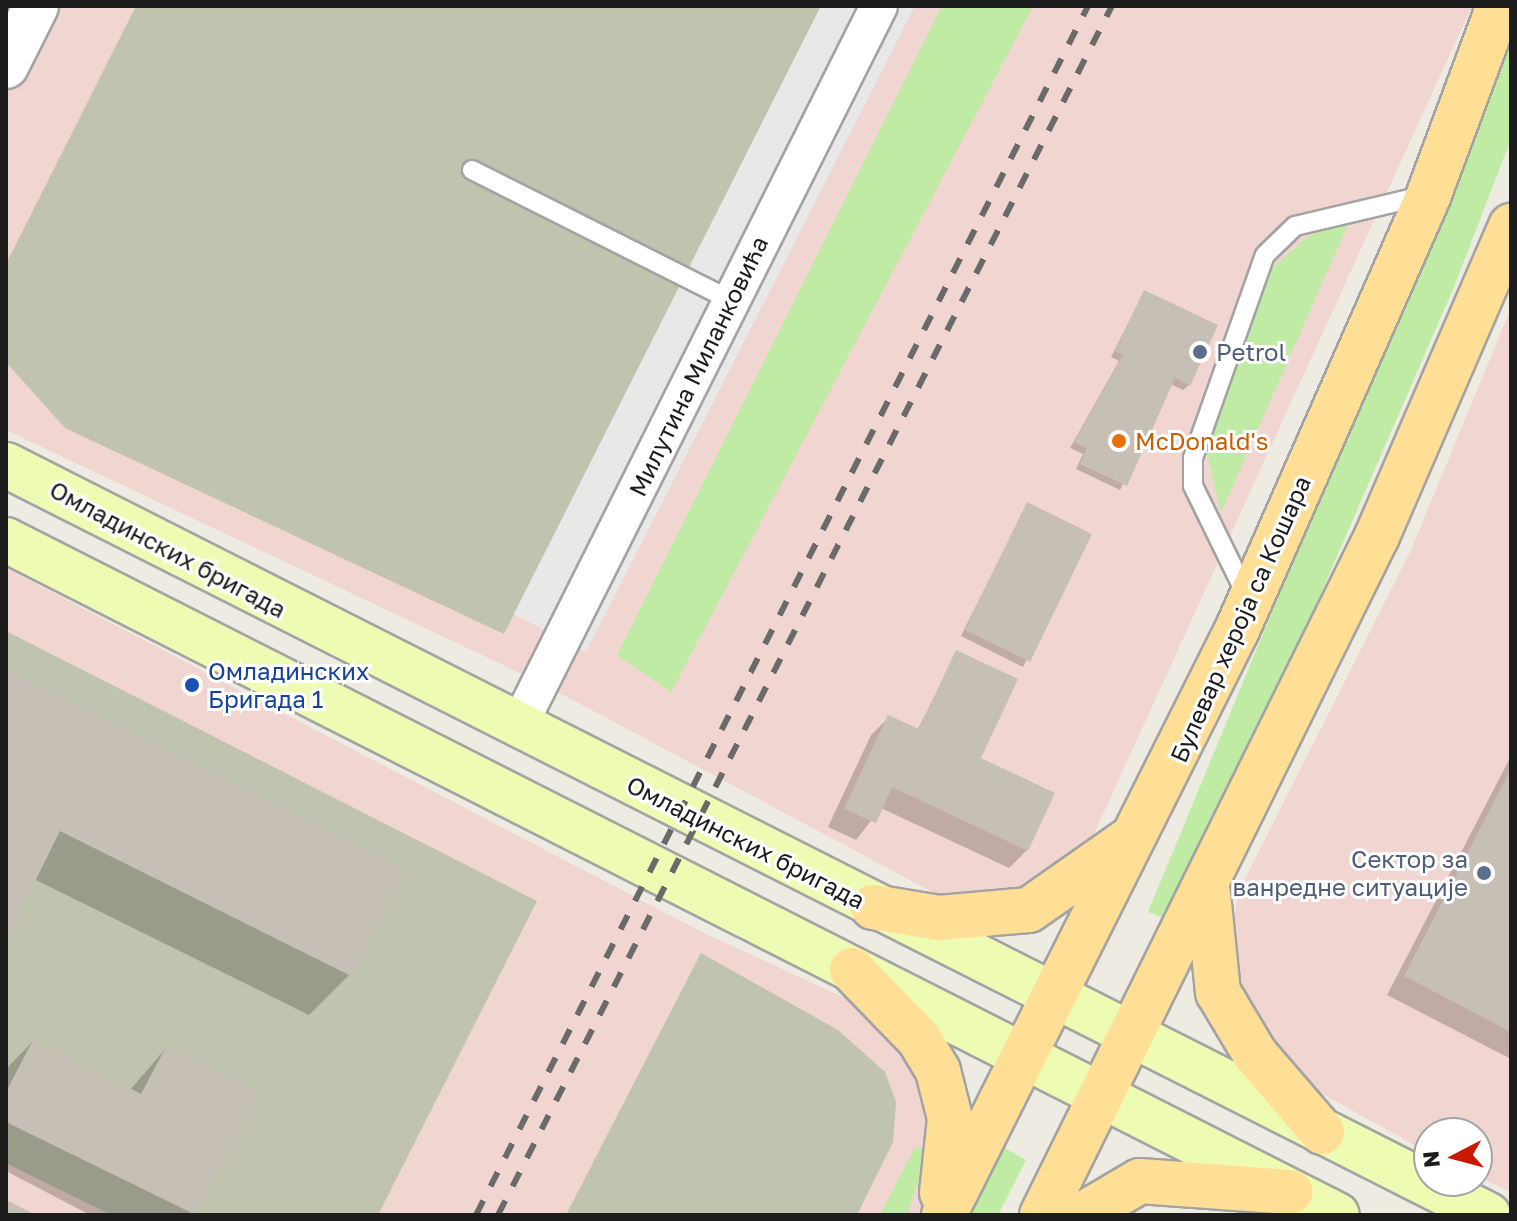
<!DOCTYPE html>
<meta charset="utf-8">
<style>
body{margin:0}
#map{position:relative;width:1517px;height:1221px;overflow:hidden;background:#eeece2;font-family:"Golos Text",sans-serif}
div>[style]{position:absolute}
.commercial>*{inset:0;background:#f0d5d0}
.construction>*{inset:0;background:#c0c3ad}
.grass>*{inset:0;background:#bfeba5}
.parking>*{inset:0;background:#e8e8e8}
.shadow>*{inset:0;background:#0003}
.building>*{inset:0;background:#c6bfb5}
.roads{filter:drop-shadow(2px 0 #a3a3a3) drop-shadow(-2px 0 #a3a3a3) drop-shadow(0 2px #a3a3a3) drop-shadow(0 -2px #a3a3a3)}
.service>*{height:18px;margin:-9px;padding:0 9px;transform-origin:9px;border-radius:9px;background:#fff}
.minor>*{height:36px;margin:-18px;padding:0 18px;transform-origin:18px;border-radius:18px;background:#fff}
.tertiary>*{height:44px;margin:-22px;padding:0 22px;transform-origin:22px;border-radius:22px;background:#fff}
.secondary>*{height:44px;margin:-22px;padding:0 22px;transform-origin:22px;border-radius:22px;background:#eefbb3}
.primary>*{height:44px;margin:-22px;padding:0 22px;transform-origin:22px;border-radius:22px;background:#ffdf96}
.rail>*{height:6px;margin-top:-3px;transform-origin:0;background:repeating-linear-gradient(90deg,#6a6a6a 0 16px,transparent 0 32px)}
.dots>*{width:22px;height:22px;translate:-50% -50%;box-sizing:border-box;border:4px solid #fff;border-radius:50%}
span{translate:-50% -50%;white-space:nowrap;text-align:center;line-height:1.15;-webkit-text-stroke:6px #fff;paint-order:stroke}
.service-label{font-size:24px;color:#4e5e75}
.left{translate:0 -50%;text-align:left}
.right{translate:-100% -50%;text-align:right}
.street-label{font-size:24px;color:#1c1c1c}
.food-label{font-size:24px;color:#c56008}
.transit-label{font-size:24px;color:#164399}
.frame{position:absolute;inset:0;border:8px solid #1c1c1c;pointer-events:none}
.north{position:absolute;left:1413px;top:1117px;width:80px;height:80px;box-sizing:border-box;background:#fff;border:2px solid #a4a4a4;border-radius:50%;rotate:264deg;font-size:22px;font-weight:700;line-height:32px;text-align:center;color:#1c1c1c}
.north::after{content:'';display:block;margin:auto;width:28px;height:36px;background:#c91900;clip-path:polygon(50% 0,100% 100%,50% 72%,0 100%)}
</style>
<div id="map">
<div class="commercial">
<div style="clip-path:polygon(41px 6px,1472px 6px,1082px 860px,1049px 885px,951px 902px,541px 683px,6px 430px,6px 76px)"></div>
<div style="clip-path:polygon(1511px 308px,1511px 1192px,1477px 1176px,1477px 1133px,1429px 1133px,1429px 1153px,1292px 1077px,1236px 990px,1231px 930px,1239px 891px,1411px 550px)"></div>
<div style="clip-path:polygon(6px 568px,704px 933px,878px 1013px,916px 1049px,951px 1215px,6px 1215px)"></div>
</div>
<div class="construction">
<div style="clip-path:polygon(136px 6px,821px 6px,504px 634px,65px 428px,6px 362px,6px 264px)"></div>
<div style="clip-path:polygon(6px 631px,537px 901px,378px 1215px,111px 1215px,6px 1163px)"></div>
<div style="clip-path:polygon(701px 953px,838px 1030px,885px 1072px,896px 1102px,893px 1142px,857px 1215px,566px 1215px)"></div>
</div>
<div class="grass">
<div style="clip-path:polygon(942px 6px,1033px 6px,671px 692px,617px 655px)"></div>
<div style="clip-path:polygon(1511px 34px,1511px 139px,1454px 287px,1292px 660px,1163px 918px,1148px 912px)"></div>
<div style="clip-path:polygon(1349px 222px,1221px 513px,1205px 445px,1270px 270px,1307px 237px)"></div>
<div style="clip-path:polygon(999px 1145px,1026px 1160px,998px 1215px,964px 1215px)"></div>
<div style="clip-path:polygon(929px 1147px,907px 1215px,880px 1215px,914px 1149px)"></div>
</div>
<div class="parking">
<div style="clip-path:polygon(821px 6px,915px 6px,586px 652px,514px 614px)"></div>
</div>
<div class="shadow">
<div style="clip-path:polygon(1144px 292px,1189px 385px,1183px 390px,1170px 384px,1120px 490px,1076px 469px,1083px 454px,1070px 448px,1119px 361px,1111px 357px)"></div>
<div style="clip-path:polygon(1027px 504px,1089px 535px,1023px 667px,961px 636px)"></div>
<div style="clip-path:polygon(957px 652px,978px 759px,1027px 850px,1009px 868px,881px 808px,856px 840px,828px 827px,871px 735px,889px 717px,917px 731px)"></div>
<div style="clip-path:polygon(6px 673px,349px 975px,309px 1015px,34px 879px,6px 936px)"></div>
<div style="clip-path:polygon(1511px 756px,1511px 1059px,1387px 995px)"></div>
<div style="clip-path:polygon(34px 1040px,130px 1090px,167px 1047px,257px 1094px,193px 1215px,90px 1215px,6px 1171px,6px 1069px)"></div>
</div>
<div class="building">
<div style="clip-path:polygon(1144px 290px,1218px 325px,1190px 386px,1175px 378px,1127px 486px,1080px 464px,1087px 448px,1074px 442px,1123px 355px,1115px 351px)"></div>
<div style="clip-path:polygon(1027px 502px,1092px 534px,1030px 662px,965px 630px)"></div>
<div style="clip-path:polygon(956px 650px,1018px 679px,981px 758px,1055px 793px,1028px 851px,892px 787px,876px 823px,844px 809px,888px 715px,919px 729px)"></div>
<div style="clip-path:polygon(6px 670px,404px 868px,351px 976px,60px 831px,6px 940px)"></div>
<div style="clip-path:polygon(1511px 769px,1511px 1032px,1404px 976px)"></div>
<div style="clip-path:polygon(34px 1038px,141px 1094px,167px 1045px,259px 1093px,196px 1215px,6px 1122px,6px 1092px)"></div>
<div style="clip-path:polygon(6px 1200px,36px 1215px,6px 1215px)"></div>
</div>
<div class="roads">
<div class="service">
<div style="left:472px;top:170px;width:288px;rotate:26.7deg"></div>
<div style="left:1247px;top:596px;width:123px;rotate:-116.1deg"></div>
<div style="left:1193px;top:486px;width:28px;rotate:-90deg"></div>
<div style="left:1193px;top:458px;width:215px;rotate:-70.5deg"></div>
<div style="left:1265px;top:255px;width:42px;rotate:-44deg"></div>
<div style="left:1295px;top:226px;width:135px;rotate:-13.3deg"></div>
</div>
<div class="minor">
<div style="left:518px;top:727px;width:806px;rotate:-63.4deg"></div>
</div>
<div class="tertiary">
<div style="left:6px;top:66px;width:67px;rotate:-63.4deg"></div>
</div>
<div class="secondary">
<div style="left:6px;top:465px;width:1661px;rotate:26.84deg"></div>
<div style="left:6px;top:540px;width:1492px;rotate:26.89deg"></div>
</div>
<div class="primary">
<div style="left:1208px;top:894px;width:99px;rotate:84.2deg"></div>
<div style="left:1218px;top:992px;width:72px;rotate:59.2deg"></div>
<div style="left:1255px;top:1054px;width:103px;rotate:49.3deg"></div>
<div style="left:873px;top:907px;width:67px;rotate:9.5deg"></div>
<div style="left:939px;top:918px;width:90px;rotate:-5.1deg"></div>
<div style="left:1029px;top:910px;width:120px;rotate:-35.1deg"></div>
<div style="left:852px;top:970px;width:96px;rotate:45.8deg"></div>
<div style="left:919px;top:1039px;width:37px;rotate:59deg"></div>
<div style="left:938px;top:1071px;width:49px;rotate:75.7deg"></div>
<div style="left:950px;top:1118px;width:75px;rotate:96.1deg"></div>
<div style="left:944px;top:1215px;width:654px;rotate:-63.4deg"></div>
<div style="left:1237px;top:630px;width:476px;rotate:-66.2deg"></div>
<div style="left:1429px;top:194px;width:201px;rotate:-69.6deg"></div>
<div style="left:1042px;top:1215px;width:757px;rotate:-63.74deg"></div>
<div style="left:1377px;top:536px;width:338px;rotate:-66.6deg"></div>
<div style="left:1082px;top:1215px;width:67px;rotate:-30.4deg"></div>
<div style="left:1140px;top:1181px;width:151px;rotate:4.2deg"></div>
</div>
</div>
<div class="rail">
<div style="left:476px;top:1215px;width:1355px;rotate:-63.15deg"></div>
<div style="left:498px;top:1215px;width:1356px;rotate:-63.08deg"></div>
</div>
<div class="dots">
<div style="left:1200px;top:352px;background:#5c6f8a"></div>
<div style="left:1119px;top:441px;background:#e8710a"></div>
<div style="left:192px;top:685px;background:#1a4fb4"></div>
<div style="left:1484px;top:873px;background:#5c6f8a"></div>
</div>
<div class="service-label">
<span class="left" style="left:1216px;top:352px">Petrol</span>
<span class="right" style="left:1468px;top:873px">Сектор за<br>ванредне ситуације</span>
</div>
<div class="street-label">
<span style="left:698px;top:366px;rotate:-64deg">Милутина Миланковића</span>
<span style="left:168px;top:549px;rotate:28deg">Омладинских бригада</span>
<span style="left:1240px;top:619px;rotate:-66deg">Булевар хероја са Кошара</span>
<span style="left:746px;top:842px;rotate:27deg">Омладинских бригада</span>
</div>
<div class="food-label">
<span class="left" style="left:1135px;top:441px">McDonald's</span>
</div>
<div class="transit-label">
<span class="left" style="left:208px;top:685px">Омладинских<br>Бригада 1</span>
</div>
<div class="frame"></div>
<div class="north">N</div>
</div>
